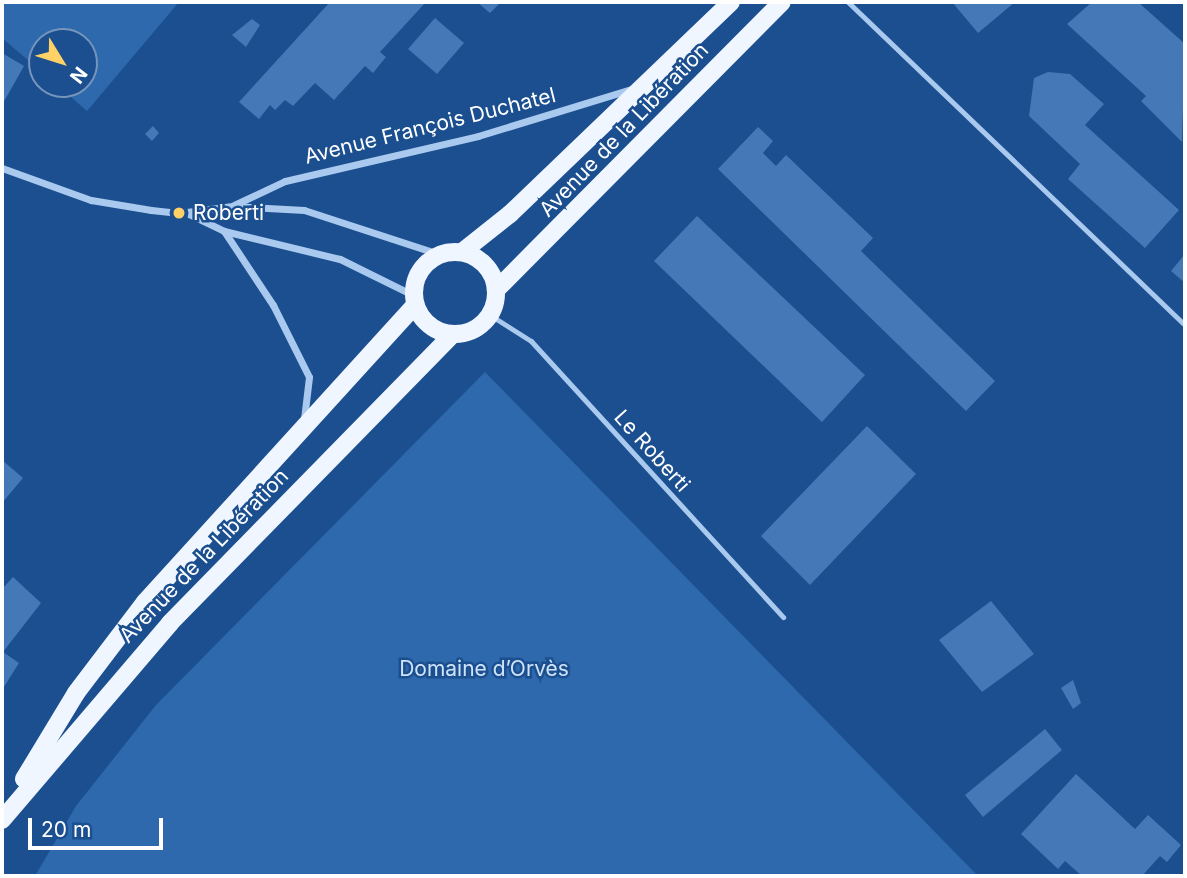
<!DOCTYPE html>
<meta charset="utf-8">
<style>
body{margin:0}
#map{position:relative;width:1187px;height:878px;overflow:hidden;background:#1b4f8f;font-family:Inter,sans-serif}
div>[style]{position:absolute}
.green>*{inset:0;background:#2e69ad}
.building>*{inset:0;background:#4478b7}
.lane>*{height:5px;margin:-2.5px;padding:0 2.5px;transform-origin:2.5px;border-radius:2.5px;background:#a9c9ee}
.street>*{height:7px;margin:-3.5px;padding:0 3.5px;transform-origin:3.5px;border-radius:3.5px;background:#a9c9ee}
.primary>*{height:18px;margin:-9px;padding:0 9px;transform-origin:9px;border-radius:9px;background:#f0f6ff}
.primary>.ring{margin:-9px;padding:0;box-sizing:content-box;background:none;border:18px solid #f0f6ff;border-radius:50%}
.dots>*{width:19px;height:19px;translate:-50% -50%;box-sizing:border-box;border:4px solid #1b4f8f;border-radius:50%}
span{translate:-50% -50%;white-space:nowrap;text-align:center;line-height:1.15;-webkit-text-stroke:5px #1b4f8f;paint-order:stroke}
.street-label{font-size:21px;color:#fff}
.poi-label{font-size:21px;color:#fff}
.left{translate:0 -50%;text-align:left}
.park-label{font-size:21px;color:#cfe3fa}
.frame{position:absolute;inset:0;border:4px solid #fff;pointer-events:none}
.north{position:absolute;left:28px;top:28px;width:70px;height:70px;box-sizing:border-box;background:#1b4f8f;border:2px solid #7695bc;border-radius:50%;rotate:128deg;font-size:19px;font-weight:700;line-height:28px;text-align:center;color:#fff}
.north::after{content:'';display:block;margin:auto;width:24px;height:32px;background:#ffd166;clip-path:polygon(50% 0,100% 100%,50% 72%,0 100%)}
.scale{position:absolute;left:28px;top:818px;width:135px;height:32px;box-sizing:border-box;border:4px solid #fff;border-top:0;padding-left:9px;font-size:21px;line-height:24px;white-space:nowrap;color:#fff;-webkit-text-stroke:5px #1b4f8f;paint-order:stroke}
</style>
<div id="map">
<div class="green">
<div style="clip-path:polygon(2px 2px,179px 2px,87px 111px,56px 84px,84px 84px,84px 42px,42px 42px,42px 72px,2px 38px)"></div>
<div style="clip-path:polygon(485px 372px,978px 876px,35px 876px,76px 806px,156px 705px)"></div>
</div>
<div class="building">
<div style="clip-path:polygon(330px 2px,426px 2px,380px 52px,386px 57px,373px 73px,365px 66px,334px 100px,315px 83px,293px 106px,285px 100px,275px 110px,270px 105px,259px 119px,239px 102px)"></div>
<div style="clip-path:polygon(477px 2px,501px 2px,490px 13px)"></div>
<div style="clip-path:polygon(952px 2px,1015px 2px,978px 33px)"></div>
<div style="clip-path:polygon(1092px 2px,1138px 2px,1185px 44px,1182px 142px,1141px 101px,1146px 96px,1067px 24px)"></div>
<div style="clip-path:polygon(435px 18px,464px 43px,437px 74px,408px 49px)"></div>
<div style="clip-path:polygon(252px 19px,260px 25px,246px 47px,232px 35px)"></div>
<div style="clip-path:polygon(2px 53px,24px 66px,2px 105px)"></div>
<div style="clip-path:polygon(1048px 72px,1070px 74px,1104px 104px,1085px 125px,1179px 210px,1145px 248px,1068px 179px,1080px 164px,1029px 116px,1034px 78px)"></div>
<div style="clip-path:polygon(153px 126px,159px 133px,152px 141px,145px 134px)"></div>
<div style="clip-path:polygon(758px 127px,773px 141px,763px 153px,776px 166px,786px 155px,873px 238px,861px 251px,995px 381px,966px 411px,718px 169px)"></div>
<div style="clip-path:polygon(697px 216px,865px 375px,822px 422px,654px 261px)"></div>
<div style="clip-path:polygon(1185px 254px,1185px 283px,1171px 271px)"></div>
<div style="clip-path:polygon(867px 426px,916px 474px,810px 585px,761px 536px)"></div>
<div style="clip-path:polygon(2px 460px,23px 478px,2px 503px)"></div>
<div style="clip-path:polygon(13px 577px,41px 603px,3px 652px,19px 663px,2px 690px,2px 589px)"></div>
<div style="clip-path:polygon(991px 601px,1034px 654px,982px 692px,939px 640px)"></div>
<div style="clip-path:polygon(1073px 680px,1081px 703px,1073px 709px,1061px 688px)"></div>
<div style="clip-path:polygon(1045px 729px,1062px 750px,983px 817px,965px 795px)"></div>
<div style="clip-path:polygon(1076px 774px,1135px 829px,1148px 815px,1181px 845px,1167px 862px,1160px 856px,1142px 876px,1082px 876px,1065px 861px,1058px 869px,1021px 834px)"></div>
</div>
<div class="lane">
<div style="left:848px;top:2px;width:467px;rotate:43.8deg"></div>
<div style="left:490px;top:315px;width:49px;rotate:32.4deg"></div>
<div style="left:531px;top:341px;width:374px;rotate:47.6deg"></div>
</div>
<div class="street">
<div style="left:2px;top:168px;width:95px;rotate:19.8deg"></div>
<div style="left:91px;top:200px;width:61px;rotate:9.5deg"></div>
<div style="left:151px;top:210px;width:28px;rotate:6deg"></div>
<div style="left:179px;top:213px;width:54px;rotate:-7.4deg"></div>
<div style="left:233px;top:206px;width:71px;rotate:3.2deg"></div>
<div style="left:304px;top:210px;width:142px;rotate:18.1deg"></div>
<div style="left:234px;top:205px;width:56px;rotate:-25.2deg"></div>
<div style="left:285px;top:181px;width:198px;rotate:-13.1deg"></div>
<div style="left:478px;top:136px;width:161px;rotate:-17deg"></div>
<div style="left:187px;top:213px;width:41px;rotate:25.9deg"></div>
<div style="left:224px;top:231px;width:119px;rotate:13.6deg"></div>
<div style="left:340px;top:259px;width:81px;rotate:26.3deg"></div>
<div style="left:224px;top:231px;width:89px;rotate:56.5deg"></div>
<div style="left:273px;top:305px;width:80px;rotate:63.4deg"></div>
<div style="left:309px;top:377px;width:42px;rotate:96.8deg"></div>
</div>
<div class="primary">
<div class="ring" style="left:414px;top:252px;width:64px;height:64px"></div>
<div style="left:462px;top:252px;width:61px;rotate:-38.4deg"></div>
<div style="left:510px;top:214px;width:306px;rotate:-43.8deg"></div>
<div style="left:497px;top:289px;width:404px;rotate:-45.2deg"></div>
<div style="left:24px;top:779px;width:100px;rotate:-58.8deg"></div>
<div style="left:76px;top:693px;width:114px;rotate:-52.8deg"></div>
<div style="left:145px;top:602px;width:401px;rotate:-47.7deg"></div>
<div style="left:2px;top:820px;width:259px;rotate:-49.5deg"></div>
<div style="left:170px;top:623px;width:403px;rotate:-45.6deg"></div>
</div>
<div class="dots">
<div style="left:179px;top:213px;background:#ffd166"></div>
</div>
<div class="street-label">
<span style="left:430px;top:126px;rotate:-14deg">Avenue François Duchatel</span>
<span style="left:624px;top:130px;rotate:-46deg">Avenue de la Libération</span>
<span style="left:652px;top:451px;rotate:48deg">Le Roberti</span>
<span style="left:204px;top:556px;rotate:-46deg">Avenue de la Libération</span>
</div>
<div class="poi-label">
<span class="left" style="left:193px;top:213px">Roberti</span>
</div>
<div class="park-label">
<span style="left:484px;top:669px">Domaine d’Orvès</span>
</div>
<div class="frame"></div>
<div class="north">N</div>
<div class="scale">20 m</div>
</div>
